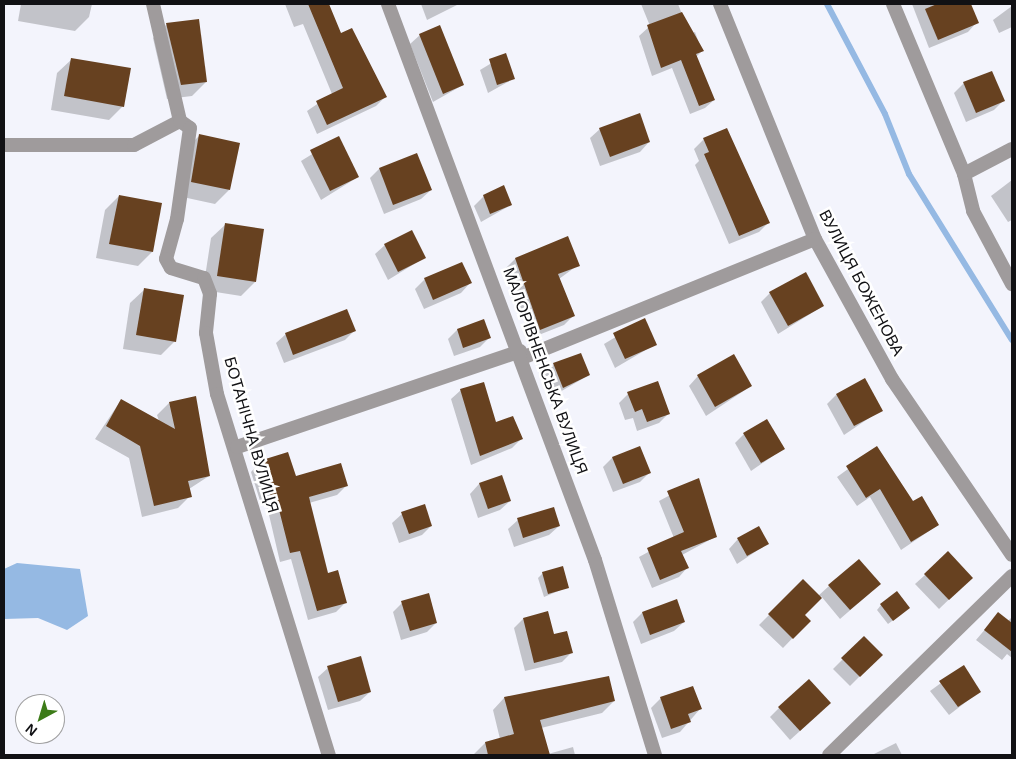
<!DOCTYPE html>
<meta charset="utf-8">
<style>
body{margin:0}
#map{position:relative;width:1016px;height:759px;overflow:hidden;background:#f3f4fc;font-family:Arial,sans-serif}
div>[style]{position:absolute}
.water>*{inset:0;background:#95b9e3}
.shadow>*{inset:0;background:#0003}
.stream>*{height:6px;margin:-3px;padding:0 3px;transform-origin:3px;border-radius:3px;background:#95b9e3}
.building>*{inset:0;background:#674120}
.minor>*{height:14px;margin:-7px;padding:0 7px;transform-origin:7px;border-radius:7px;background:#9f9b9c}
.tertiary>*{height:14px;margin:-7px;padding:0 7px;transform-origin:7px;border-radius:7px;background:#9f9b9c}
span{translate:-50% -50%;white-space:nowrap;text-align:center;line-height:1.15;-webkit-text-stroke:5px #fff;paint-order:stroke}
.street-label{font-size:16px;color:#111114}
.frame{position:absolute;inset:0;border:5px solid #111114;pointer-events:none}
.north{position:absolute;left:15px;top:694px;width:50px;height:50px;box-sizing:border-box;background:#fff;border:1px solid #a0a0a1;border-radius:50%;rotate:219deg;font-size:14px;font-weight:700;line-height:20px;text-align:center;color:#111114}
.north::after{content:'';display:block;margin:auto;width:18px;height:22px;background:#3c7b18;clip-path:polygon(50% 0,100% 100%,50% 72%,0 100%)}
</style>
<div id="map">
<div class="water">
<div style="clip-path:polygon(17px 563px,80px 569px,88px 616px,67px 630px,38px 618px,4px 619px,4px 569px)"></div>
</div>
<div class="shadow">
<div style="clip-path:polygon(21px 4px,92px 4px,89px 17px,75px 31px,18px 21px)"></div>
<div style="clip-path:polygon(285px 4px,328px 4px,341px 35px,385px 97px,376px 106px,317px 134px,307px 111px,332px 94px,303px 24px,294px 27px)"></div>
<div style="clip-path:polygon(421px 4px,459px 4px,427px 20px)"></div>
<div style="clip-path:polygon(641px 4px,678px 4px,690px 34px,695px 32px,702px 51px,696px 57px,714px 100px,705px 108px,690px 114px,672px 68px,652px 76px,639px 36px,650px 26px)"></div>
<div style="clip-path:polygon(912px 4px,970px 4px,977px 22px,968px 32px,929px 48px)"></div>
<div style="clip-path:polygon(1012px 6px,1012px 27px,999px 33px,993px 20px)"></div>
<div style="clip-path:polygon(167px 24px,206px 82px,192px 96px,167px 99px,153px 38px)"></div>
<div style="clip-path:polygon(420px 35px,463px 85px,433px 102px,410px 44px)"></div>
<div style="clip-path:polygon(505px 55px,513px 79px,488px 93px,480px 70px)"></div>
<div style="clip-path:polygon(72px 59px,123px 106px,109px 120px,51px 110px,57px 73px)"></div>
<div style="clip-path:polygon(964px 83px,1003px 101px,994px 110px,966px 122px,954px 93px)"></div>
<div style="clip-path:polygon(600px 129px,649px 142px,640px 152px,600px 166px,590px 138px)"></div>
<div style="clip-path:polygon(199px 136px,229px 190px,215px 204px,178px 196px,185px 150px)"></div>
<div style="clip-path:polygon(338px 138px,358px 177px,321px 200px,301px 161px)"></div>
<div style="clip-path:polygon(704px 139px,768px 223px,759px 232px,729px 244px,695px 165px,699px 161px,694px 149px)"></div>
<div style="clip-path:polygon(379px 169px,431px 190px,421px 199px,384px 214px,370px 178px)"></div>
<div style="clip-path:polygon(1012px 180px,1012px 220px,1008px 222px,991px 196px)"></div>
<div style="clip-path:polygon(119px 196px,161px 204px,152px 252px,138px 266px,96px 258px,105px 210px)"></div>
<div style="clip-path:polygon(484px 196px,511px 205px,481px 222px,474px 206px)"></div>
<div style="clip-path:polygon(226px 224px,255px 282px,241px 296px,203px 290px,211px 238px)"></div>
<div style="clip-path:polygon(385px 245px,424px 258px,388px 280px,375px 254px)"></div>
<div style="clip-path:polygon(515px 259px,578px 265px,559px 279px,573px 316px,564px 325px,531px 338px,506px 268px)"></div>
<div style="clip-path:polygon(462px 263px,470px 283px,461px 293px,424px 309px,415px 289px,425px 279px)"></div>
<div style="clip-path:polygon(145px 289px,175px 341px,161px 355px,123px 349px,130px 303px)"></div>
<div style="clip-path:polygon(770px 293px,823px 306px,778px 334px,761px 302px)"></div>
<div style="clip-path:polygon(644px 320px,656px 344px,615px 368px,604px 344px)"></div>
<div style="clip-path:polygon(484px 321px,489px 338px,480px 347px,454px 356px,448px 339px,457px 330px)"></div>
<div style="clip-path:polygon(354px 331px,345px 340px,284px 363px,276px 343px,286px 334px)"></div>
<div style="clip-path:polygon(554px 364px,589px 375px,553px 396px,545px 374px)"></div>
<div style="clip-path:polygon(698px 376px,751px 386px,706px 416px,689px 386px)"></div>
<div style="clip-path:polygon(461px 390px,496px 424px,521px 439px,512px 448px,471px 465px,451px 399px)"></div>
<div style="clip-path:polygon(628px 394px,669px 413px,659px 423px,637px 431px,633px 418px,625px 420px,619px 403px)"></div>
<div style="clip-path:polygon(836px 395px,881px 410px,844px 435px,827px 404px)"></div>
<div style="clip-path:polygon(121px 400px,159px 421px,157px 415px,169px 403px,209px 476px,189px 489px,190px 496px,178px 508px,142px 517px,129px 458px,95px 439px)"></div>
<div style="clip-path:polygon(744px 434px,783px 449px,751px 471px,735px 443px)"></div>
<div style="clip-path:polygon(640px 447px,650px 472px,640px 482px,613px 492px,603px 467px,612px 458px)"></div>
<div style="clip-path:polygon(877px 448px,912px 503px,938px 525px,901px 550px,870px 497px,857px 506px,837px 477px)"></div>
<div style="clip-path:polygon(260px 462px,295px 478px,346px 486px,337px 495px,309px 503px,327px 574px,345px 603px,336px 612px,308px 620px,291px 559px,280px 562px,266px 502px,261px 504px,251px 472px)"></div>
<div style="clip-path:polygon(501px 477px,510px 501px,500px 510px,478px 518px,470px 494px,479px 484px)"></div>
<div style="clip-path:polygon(698px 480px,715px 537px,682px 555px,687px 568px,679px 577px,652px 588px,639px 557px,674px 538px,659px 501px)"></div>
<div style="clip-path:polygon(402px 514px,431px 526px,422px 535px,399px 543px,392px 523px)"></div>
<div style="clip-path:polygon(518px 520px,559px 526px,549px 535px,514px 547px,508px 529px)"></div>
<div style="clip-path:polygon(738px 539px,767px 544px,737px 564px,729px 549px)"></div>
<div style="clip-path:polygon(543px 573px,568px 587px,544px 597px,538px 578px)"></div>
<div style="clip-path:polygon(925px 575px,962px 587px,939px 609px,915px 584px)"></div>
<div style="clip-path:polygon(803px 581px,818px 596px,829px 586px,870px 593px,840px 619px,821px 596px,803px 615px,809px 621px,783px 648px,759px 625px)"></div>
<div style="clip-path:polygon(676px 601px,684px 622px,674px 631px,641px 644px,633px 622px,642px 613px)"></div>
<div style="clip-path:polygon(402px 603px,436px 623px,427px 632px,401px 640px,393px 612px)"></div>
<div style="clip-path:polygon(881px 605px,904px 612px,888px 624px,877px 610px)"></div>
<div style="clip-path:polygon(998px 614px,1008px 621px,1012px 617px,1012px 658px,1007px 654px,1002px 660px,976px 640px)"></div>
<div style="clip-path:polygon(523px 619px,553px 636px,572px 652px,562px 662px,525px 671px,514px 628px)"></div>
<div style="clip-path:polygon(864px 638px,881px 655px,850px 686px,833px 669px)"></div>
<div style="clip-path:polygon(963px 667px,979px 692px,949px 715px,930px 691px)"></div>
<div style="clip-path:polygon(328px 668px,370px 692px,360px 701px,328px 710px,318px 677px)"></div>
<div style="clip-path:polygon(504px 698px,614px 701px,602px 713px,541px 728px,548px 754px,573px 747px,575px 755px,473px 755px,485px 743px,500px 739px,493px 710px)"></div>
<div style="clip-path:polygon(661px 698px,700px 709px,680px 732px,662px 738px,651px 708px)"></div>
<div style="clip-path:polygon(779px 708px,820px 713px,790px 740px,770px 717px)"></div>
<div style="clip-path:polygon(896px 743px,902px 755px,872px 755px)"></div>
</div>
<div class="stream">
<div style="left:827px;top:4px;width:124px;rotate:62.2deg"></div>
<div style="left:885px;top:114px;width:65px;rotate:68.2deg"></div>
<div style="left:909px;top:174px;width:195px;rotate:58.2deg"></div>
</div>
<div class="building">
<div style="clip-path:polygon(308px 4px,329px 4px,341px 33px,352px 28px,387px 97px,327px 125px,316px 101px,343px 88px)"></div>
<div style="clip-path:polygon(937px 4px,971px 4px,979px 23px,938px 40px,925px 9px)"></div>
<div style="clip-path:polygon(682px 12px,704px 51px,696px 54px,715px 100px,699px 106px,681px 60px,661px 68px,647px 25px)"></div>
<div style="clip-path:polygon(199px 19px,207px 82px,181px 85px,166px 23px)"></div>
<div style="clip-path:polygon(440px 25px,464px 85px,443px 94px,419px 34px)"></div>
<div style="clip-path:polygon(506px 53px,515px 79px,497px 85px,489px 59px)"></div>
<div style="clip-path:polygon(71px 58px,131px 68px,124px 107px,64px 96px)"></div>
<div style="clip-path:polygon(992px 71px,1005px 101px,976px 113px,963px 82px)"></div>
<div style="clip-path:polygon(640px 113px,650px 142px,610px 157px,599px 128px)"></div>
<div style="clip-path:polygon(727px 128px,770px 223px,739px 236px,704px 154px,709px 152px,703px 138px)"></div>
<div style="clip-path:polygon(199px 134px,240px 143px,230px 190px,191px 182px)"></div>
<div style="clip-path:polygon(339px 136px,359px 177px,330px 191px,310px 150px)"></div>
<div style="clip-path:polygon(417px 153px,432px 190px,393px 205px,379px 168px)"></div>
<div style="clip-path:polygon(504px 185px,512px 205px,490px 214px,483px 195px)"></div>
<div style="clip-path:polygon(119px 195px,162px 203px,153px 252px,109px 244px)"></div>
<div style="clip-path:polygon(225px 223px,264px 229px,256px 282px,217px 276px)"></div>
<div style="clip-path:polygon(412px 230px,426px 258px,398px 272px,384px 244px)"></div>
<div style="clip-path:polygon(568px 236px,580px 266px,558px 274px,575px 316px,540px 330px,515px 258px)"></div>
<div style="clip-path:polygon(462px 262px,472px 283px,433px 300px,424px 278px)"></div>
<div style="clip-path:polygon(806px 272px,824px 306px,788px 326px,769px 292px)"></div>
<div style="clip-path:polygon(144px 288px,184px 295px,176px 342px,136px 335px)"></div>
<div style="clip-path:polygon(347px 309px,356px 331px,293px 355px,285px 333px)"></div>
<div style="clip-path:polygon(645px 318px,657px 345px,625px 359px,613px 333px)"></div>
<div style="clip-path:polygon(484px 319px,491px 338px,463px 348px,457px 329px)"></div>
<div style="clip-path:polygon(581px 353px,590px 375px,563px 388px,553px 363px)"></div>
<div style="clip-path:polygon(734px 354px,752px 386px,715px 407px,697px 375px)"></div>
<div style="clip-path:polygon(865px 378px,883px 411px,854px 426px,836px 394px)"></div>
<div style="clip-path:polygon(658px 381px,670px 414px,647px 422px,642px 409px,635px 412px,627px 392px)"></div>
<div style="clip-path:polygon(484px 382px,496px 422px,513px 416px,523px 439px,480px 456px,460px 389px)"></div>
<div style="clip-path:polygon(196px 396px,210px 476px,188px 481px,192px 497px,154px 506px,140px 446px,106px 426px,121px 399px,175px 429px,169px 402px)"></div>
<div style="clip-path:polygon(767px 419px,785px 449px,761px 463px,743px 433px)"></div>
<div style="clip-path:polygon(640px 446px,651px 473px,623px 484px,612px 457px)"></div>
<div style="clip-path:polygon(877px 446px,913px 501px,922px 496px,939px 525px,911px 542px,880px 489px,866px 498px,846px 466px)"></div>
<div style="clip-path:polygon(288px 452px,296px 476px,341px 463px,348px 486px,309px 497px,328px 573px,338px 570px,347px 603px,317px 611px,300px 551px,290px 553px,275px 494px,270px 495px,259px 461px)"></div>
<div style="clip-path:polygon(502px 475px,511px 501px,488px 509px,479px 483px)"></div>
<div style="clip-path:polygon(699px 478px,717px 537px,681px 551px,689px 568px,660px 580px,647px 548px,684px 532px,667px 491px)"></div>
<div style="clip-path:polygon(425px 504px,432px 526px,409px 534px,401px 512px)"></div>
<div style="clip-path:polygon(554px 507px,560px 526px,523px 538px,517px 518px)"></div>
<div style="clip-path:polygon(759px 526px,769px 544px,747px 556px,737px 538px)"></div>
<div style="clip-path:polygon(948px 551px,973px 578px,949px 600px,924px 574px)"></div>
<div style="clip-path:polygon(859px 559px,881px 584px,850px 610px,828px 585px)"></div>
<div style="clip-path:polygon(563px 566px,569px 588px,548px 594px,542px 572px)"></div>
<div style="clip-path:polygon(803px 579px,822px 598px,805px 615px,811px 621px,793px 639px,768px 614px)"></div>
<div style="clip-path:polygon(897px 591px,910px 608px,893px 621px,880px 604px)"></div>
<div style="clip-path:polygon(429px 593px,437px 623px,410px 631px,401px 601px)"></div>
<div style="clip-path:polygon(677px 599px,685px 622px,650px 635px,642px 612px)"></div>
<div style="clip-path:polygon(548px 611px,554px 634px,567px 631px,573px 653px,534px 663px,523px 618px)"></div>
<div style="clip-path:polygon(998px 612px,1012px 623px,1012px 652px,984px 630px)"></div>
<div style="clip-path:polygon(864px 636px,883px 655px,860px 677px,841px 658px)"></div>
<div style="clip-path:polygon(361px 656px,371px 692px,338px 702px,327px 666px)"></div>
<div style="clip-path:polygon(964px 665px,981px 692px,958px 707px,939px 681px)"></div>
<div style="clip-path:polygon(609px 676px,615px 701px,540px 720px,550px 755px,488px 755px,485px 742px,514px 734px,504px 697px)"></div>
<div style="clip-path:polygon(809px 679px,831px 703px,800px 731px,778px 707px)"></div>
<div style="clip-path:polygon(693px 686px,702px 709px,688px 714px,691px 722px,671px 729px,660px 697px)"></div>
</div>
<div class="minor">
<div style="left:153px;top:4px;width:120px;rotate:77deg"></div>
<div style="left:720px;top:4px;width:253px;rotate:68deg"></div>
<div style="left:815px;top:239px;width:160px;rotate:61.2deg"></div>
<div style="left:892px;top:379px;width:213px;rotate:55.7deg"></div>
<div style="left:893px;top:4px;width:184px;rotate:67.3deg"></div>
<div style="left:964px;top:174px;width:38px;rotate:76deg"></div>
<div style="left:973px;top:211px;width:83px;rotate:61.9deg"></div>
<div style="left:4px;top:145px;width:130px"></div>
<div style="left:134px;top:145px;width:52px;rotate:-27.6deg"></div>
<div style="left:180px;top:121px;width:12px;rotate:35deg"></div>
<div style="left:190px;top:128px;width:92px;rotate:98.1deg"></div>
<div style="left:177px;top:219px;width:41px;rotate:105.4deg"></div>
<div style="left:166px;top:259px;width:10px;rotate:61deg"></div>
<div style="left:171px;top:268px;width:34px;rotate:17deg"></div>
<div style="left:204px;top:278px;width:17px;rotate:69deg"></div>
<div style="left:210px;top:294px;width:39px;rotate:96deg"></div>
<div style="left:206px;top:333px;width:62px;rotate:79.8deg"></div>
<div style="left:217px;top:394px;width:378px;rotate:72.8deg"></div>
<div style="left:964px;top:174px;width:54px;rotate:-27.5deg"></div>
<div style="left:522px;top:358px;width:316px;rotate:-22.1deg"></div>
<div style="left:237px;top:447px;width:299px;rotate:-18.7deg"></div>
<div style="left:829px;top:755px;width:256px;rotate:-44.4deg"></div>
</div>
<div class="tertiary">
<div style="left:388px;top:4px;width:593px;rotate:69.58deg"></div>
<div style="left:595px;top:560px;width:204px;rotate:72.9deg"></div>
</div>
<div class="street-label">
<span style="left:861px;top:283px;rotate:62deg">ВУЛИЦЯ БОЖЕНОВА</span>
<span style="left:545px;top:371px;rotate:70deg">МАЛОРІВНЕНСЬКА ВУЛИЦЯ</span>
<span style="left:251px;top:435px;rotate:74deg">БОТАНІЧНА ВУЛИЦЯ</span>
</div>
<div class="frame"></div>
<div class="north">N</div>
</div>
